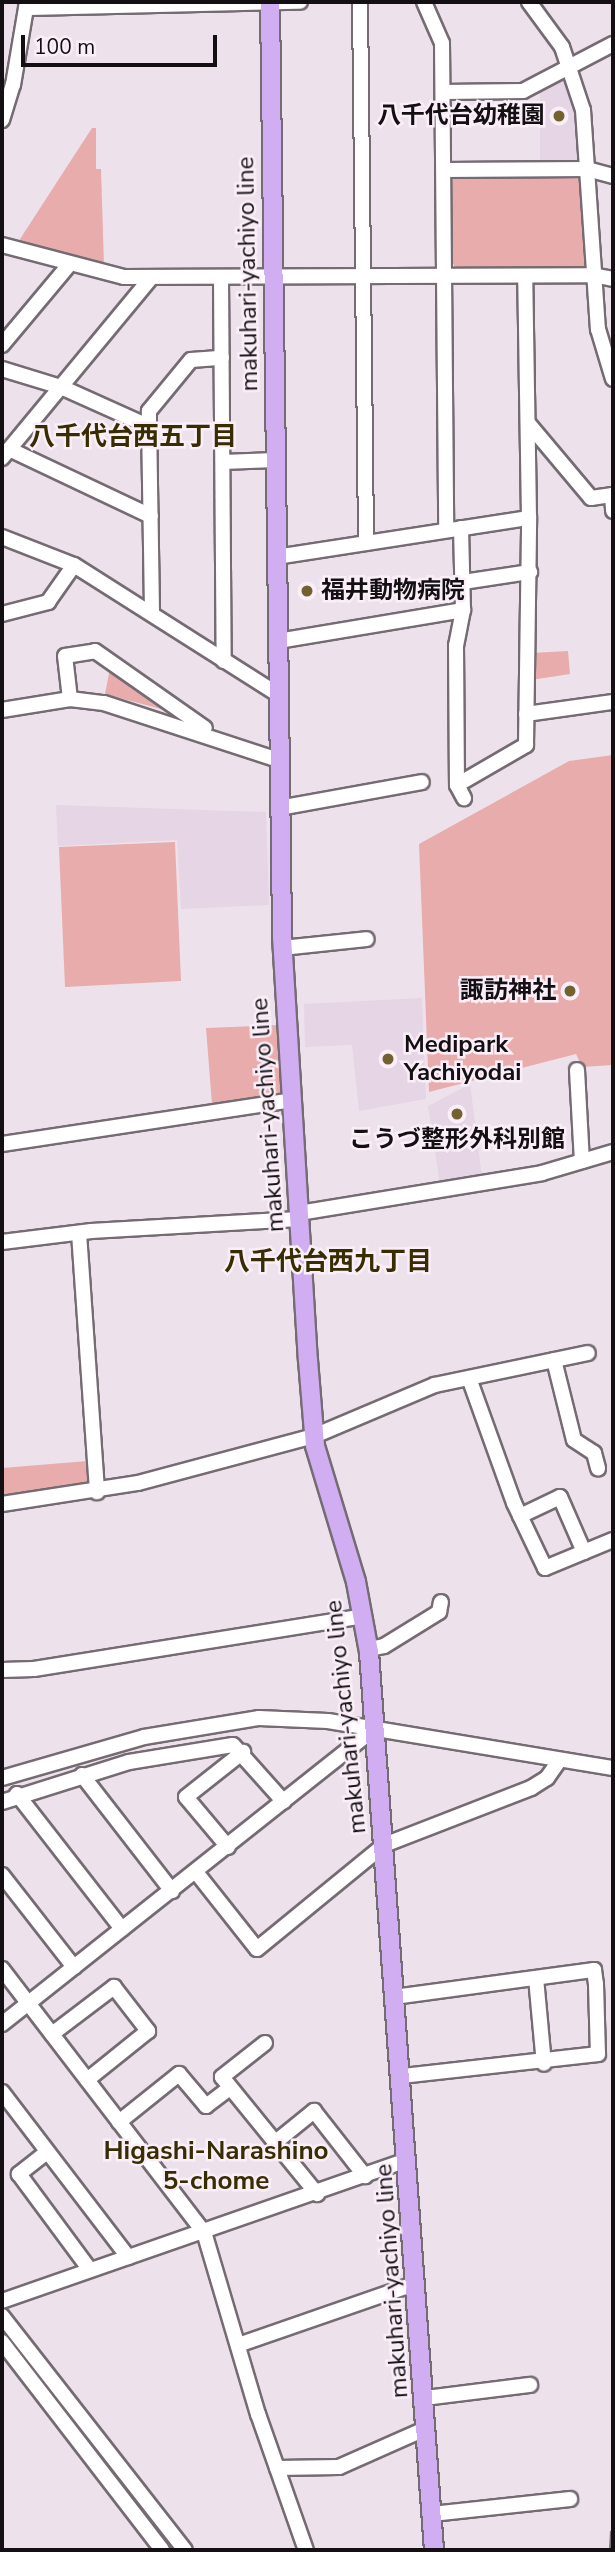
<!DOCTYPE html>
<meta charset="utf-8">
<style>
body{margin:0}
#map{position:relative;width:615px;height:2552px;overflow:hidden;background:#ede2eb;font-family:"Nunito Sans","Noto Sans JP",sans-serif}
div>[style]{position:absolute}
.built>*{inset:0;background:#e6d5e4}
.green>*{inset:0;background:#e8acac}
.roads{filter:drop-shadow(2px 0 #756b73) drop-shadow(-2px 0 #756b73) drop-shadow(0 2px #756b73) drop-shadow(0 -2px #756b73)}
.minor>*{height:14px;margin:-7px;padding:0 7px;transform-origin:7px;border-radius:7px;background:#fff}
.major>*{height:18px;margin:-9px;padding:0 9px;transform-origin:9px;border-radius:9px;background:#d1aef2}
.rail>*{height:6px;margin-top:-3px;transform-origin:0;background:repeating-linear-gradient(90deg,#faeff9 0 10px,#787177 0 20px);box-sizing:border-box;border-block:2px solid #787177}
.dots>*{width:19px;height:19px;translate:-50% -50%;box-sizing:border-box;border:4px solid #faeff9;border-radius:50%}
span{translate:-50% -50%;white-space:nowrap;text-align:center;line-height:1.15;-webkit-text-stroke:5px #faeff9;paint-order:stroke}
.poi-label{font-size:24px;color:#130f12;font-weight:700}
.right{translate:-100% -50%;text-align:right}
.left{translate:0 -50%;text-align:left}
.street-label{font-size:24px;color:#130f12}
.neighbourhood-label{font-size:26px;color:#382c01;font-weight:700}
.frame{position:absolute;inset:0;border:4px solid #130f12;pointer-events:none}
.scale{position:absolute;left:21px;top:35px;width:196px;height:32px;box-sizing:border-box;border:4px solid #130f12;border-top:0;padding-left:9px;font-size:21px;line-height:24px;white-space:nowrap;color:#130f12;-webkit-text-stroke:5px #faeff9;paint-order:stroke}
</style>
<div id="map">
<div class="built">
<div style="clip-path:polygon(564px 74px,577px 108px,580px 161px,575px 166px,540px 166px,540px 87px)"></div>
<div style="clip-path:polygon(56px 805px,266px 812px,269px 905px,181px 909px,177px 840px,58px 846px)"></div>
<div style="clip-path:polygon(422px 998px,426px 1099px,359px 1111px,352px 1045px,305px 1047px,304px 1004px)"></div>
<div style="clip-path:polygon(470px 1084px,482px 1177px,440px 1184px,428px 1106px)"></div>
</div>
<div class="green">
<div style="clip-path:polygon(92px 128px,96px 128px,96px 169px,101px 169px,104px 266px,21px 245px,20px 239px)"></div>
<div style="clip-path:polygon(454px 174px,583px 176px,589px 262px,581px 268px,457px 270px,450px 259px,448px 178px)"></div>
<div style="clip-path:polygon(568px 651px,570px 674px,531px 680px,531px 653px)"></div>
<div style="clip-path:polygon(110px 668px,176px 713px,105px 694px)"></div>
<div style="clip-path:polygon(613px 755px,613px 1065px,582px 1067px,576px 1054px,429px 1092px,419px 844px,569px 761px)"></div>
<div style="clip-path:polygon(175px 842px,181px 981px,65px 987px,59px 847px)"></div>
<div style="clip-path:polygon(277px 1025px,281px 1094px,212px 1104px,206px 1028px)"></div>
<div style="clip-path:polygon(88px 1461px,90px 1480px,84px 1489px,2px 1500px,2px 1468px)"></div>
</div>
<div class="roads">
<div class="minor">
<div style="left:360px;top:2px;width:541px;rotate:89.36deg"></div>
<div style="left:424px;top:2px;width:45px;rotate:66.3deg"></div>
<div style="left:442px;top:43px;width:487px;rotate:89.5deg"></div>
<div style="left:529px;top:2px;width:56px;rotate:53.7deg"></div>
<div style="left:562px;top:47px;width:66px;rotate:71.6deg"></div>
<div style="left:583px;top:110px;width:220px;rotate:86.1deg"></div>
<div style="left:598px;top:329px;width:52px;rotate:73.3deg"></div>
<div style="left:26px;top:8px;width:274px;rotate:-1.3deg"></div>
<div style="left:443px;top:92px;width:80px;rotate:-0.7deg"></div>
<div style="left:523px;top:91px;width:102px;rotate:-27.6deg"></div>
<div style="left:2px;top:120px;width:37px;rotate:-73deg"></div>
<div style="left:13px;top:85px;width:84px;rotate:-80.4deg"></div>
<div style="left:444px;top:170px;width:143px;rotate:-0.4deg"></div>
<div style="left:587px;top:169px;width:27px;rotate:15deg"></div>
<div style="left:2px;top:245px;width:126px;rotate:14.7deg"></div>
<div style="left:124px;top:277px;width:469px;rotate:-0.2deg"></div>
<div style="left:593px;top:275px;width:20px;rotate:11deg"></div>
<div style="left:221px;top:278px;width:383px;rotate:89.6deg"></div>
<div style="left:2px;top:345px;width:104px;rotate:-50.1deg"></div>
<div style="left:2px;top:369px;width:62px;rotate:17deg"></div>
<div style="left:61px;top:387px;width:98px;rotate:24.2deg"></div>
<div style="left:528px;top:423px;width:98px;rotate:50deg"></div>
<div style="left:591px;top:498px;width:22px;rotate:-8deg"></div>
<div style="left:9px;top:449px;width:157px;rotate:25.3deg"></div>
<div style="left:2px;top:458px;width:234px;rotate:-50.4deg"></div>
<div style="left:223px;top:462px;width:52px;rotate:-2.2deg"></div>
<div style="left:612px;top:495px;width:16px;rotate:86deg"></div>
<div style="left:461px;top:528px;width:82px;rotate:88.6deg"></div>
<div style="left:463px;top:610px;width:36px;rotate:101deg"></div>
<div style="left:456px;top:645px;width:140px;rotate:89.6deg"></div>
<div style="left:457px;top:785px;width:15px;rotate:62deg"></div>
<div style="left:2px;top:537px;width:77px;rotate:21.3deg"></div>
<div style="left:74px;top:565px;width:241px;rotate:32.4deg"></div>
<div style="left:276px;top:557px;width:256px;rotate:-8.8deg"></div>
<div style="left:529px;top:518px;width:242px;rotate:-90.9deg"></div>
<div style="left:463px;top:582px;width:68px;rotate:-8.5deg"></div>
<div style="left:152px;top:611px;width:200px;rotate:-90.9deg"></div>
<div style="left:149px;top:411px;width:66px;rotate:-50.5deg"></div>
<div style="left:191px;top:360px;width:31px;rotate:-4deg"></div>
<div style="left:2px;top:614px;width:48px;rotate:-14.6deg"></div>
<div style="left:48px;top:602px;width:45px;rotate:-54.9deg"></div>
<div style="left:278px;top:641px;width:188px;rotate:-9.5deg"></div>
<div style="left:70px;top:699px;width:43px;rotate:-96.6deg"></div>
<div style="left:65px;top:656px;width:30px;rotate:-9deg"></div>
<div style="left:95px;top:651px;width:134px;rotate:35deg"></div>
<div style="left:2px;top:710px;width:69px;rotate:-9.2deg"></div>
<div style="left:70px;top:699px;width:34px;rotate:7deg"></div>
<div style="left:104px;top:703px;width:183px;rotate:18.1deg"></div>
<div style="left:526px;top:714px;width:88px;rotate:-7.9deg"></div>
<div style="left:457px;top:785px;width:80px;rotate:-30.1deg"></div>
<div style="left:526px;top:745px;width:227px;rotate:-89.2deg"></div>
<div style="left:279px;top:808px;width:145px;rotate:-10.3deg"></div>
<div style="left:282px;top:948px;width:85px;rotate:-6deg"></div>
<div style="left:577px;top:1070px;width:91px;rotate:86.9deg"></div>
<div style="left:2px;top:1144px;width:293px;rotate:-8.6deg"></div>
<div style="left:299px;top:1213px;width:246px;rotate:-9.3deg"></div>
<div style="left:542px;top:1173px;width:74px;rotate:-16.5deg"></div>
<div style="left:79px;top:1233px;width:260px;rotate:86deg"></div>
<div style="left:2px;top:1242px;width:90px;rotate:-7deg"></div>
<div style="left:91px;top:1231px;width:208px;rotate:-3.3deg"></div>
<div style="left:554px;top:1360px;width:82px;rotate:76deg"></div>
<div style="left:574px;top:1440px;width:24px;rotate:33deg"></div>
<div style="left:594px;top:1453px;width:16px;rotate:75deg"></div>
<div style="left:469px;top:1378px;width:133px;rotate:70.2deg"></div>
<div style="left:514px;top:1503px;width:72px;rotate:64.5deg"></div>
<div style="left:545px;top:1568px;width:74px;rotate:-22.4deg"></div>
<div style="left:2px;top:1504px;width:138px;rotate:-8.8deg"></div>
<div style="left:138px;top:1483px;width:182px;rotate:-15deg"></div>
<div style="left:314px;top:1436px;width:131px;rotate:-22.9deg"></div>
<div style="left:435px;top:1385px;width:156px;rotate:-11.8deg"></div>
<div style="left:520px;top:1516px;width:44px;rotate:-25.4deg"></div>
<div style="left:560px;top:1497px;width:60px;rotate:66.4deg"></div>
<div style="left:369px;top:1649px;width:15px;rotate:-11deg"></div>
<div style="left:384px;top:1646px;width:65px;rotate:-31.7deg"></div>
<div style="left:439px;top:1612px;width:10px;rotate:-79deg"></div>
<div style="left:2px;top:1670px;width:32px;rotate:-2deg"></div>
<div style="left:34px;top:1669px;width:334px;rotate:-9.1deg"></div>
<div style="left:82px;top:1775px;width:147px;rotate:52.2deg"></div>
<div style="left:2px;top:1778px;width:148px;rotate:-16.1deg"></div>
<div style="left:144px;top:1737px;width:117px;rotate:-9.4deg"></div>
<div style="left:259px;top:1718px;width:69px;rotate:2.5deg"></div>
<div style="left:328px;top:1721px;width:289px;rotate:9.4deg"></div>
<div style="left:17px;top:1794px;width:171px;rotate:52.1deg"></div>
<div style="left:2px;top:1802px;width:133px;rotate:-17.5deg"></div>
<div style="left:129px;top:1762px;width:105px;rotate:-9.3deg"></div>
<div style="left:233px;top:1745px;width:76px;rotate:48.2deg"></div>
<div style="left:228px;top:1847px;width:65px;rotate:-130deg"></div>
<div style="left:186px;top:1797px;width:73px;rotate:-38.3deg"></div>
<div style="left:196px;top:1872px;width:98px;rotate:51.6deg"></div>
<div style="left:257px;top:1949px;width:164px;rotate:-39.3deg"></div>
<div style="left:384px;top:1845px;width:158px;rotate:-21.2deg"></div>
<div style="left:531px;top:1788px;width:19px;rotate:-32deg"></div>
<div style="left:547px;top:1778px;width:19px;rotate:-55deg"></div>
<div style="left:2px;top:1875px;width:117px;rotate:52deg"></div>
<div style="left:2px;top:1969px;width:332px;rotate:52.5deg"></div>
<div style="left:204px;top:2232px;width:190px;rotate:73.5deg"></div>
<div style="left:258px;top:2414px;width:144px;rotate:70.6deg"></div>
<div style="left:536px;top:1978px;width:86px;rotate:84.7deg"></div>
<div style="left:394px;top:1997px;width:202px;rotate:-7.7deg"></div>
<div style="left:594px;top:1970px;width:14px;rotate:82deg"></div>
<div style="left:596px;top:1984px;width:70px;rotate:88.4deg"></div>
<div style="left:598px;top:2054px;width:198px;rotate:173.6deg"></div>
<div style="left:2px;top:2024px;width:476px;rotate:-38.4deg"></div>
<div style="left:52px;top:2034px;width:78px;rotate:-37.2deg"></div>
<div style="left:114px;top:1987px;width:56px;rotate:52.3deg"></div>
<div style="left:148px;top:2031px;width:78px;rotate:141.2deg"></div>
<div style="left:265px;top:2043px;width:55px;rotate:141.7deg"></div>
<div style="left:222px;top:2077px;width:151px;rotate:50.9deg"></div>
<div style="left:2px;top:2092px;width:208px;rotate:52.6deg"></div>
<div style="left:119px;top:2122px;width:77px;rotate:-38.7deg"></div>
<div style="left:179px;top:2074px;width:42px;rotate:49.8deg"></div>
<div style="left:206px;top:2106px;width:30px;rotate:-37deg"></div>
<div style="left:277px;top:2141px;width:48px;rotate:-39deg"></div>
<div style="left:314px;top:2111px;width:83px;rotate:51.9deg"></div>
<div style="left:47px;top:2152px;width:36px;rotate:142deg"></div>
<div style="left:19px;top:2174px;width:119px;rotate:53.5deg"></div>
<div style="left:2px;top:2301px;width:430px;rotate:-19.2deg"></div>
<div style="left:2px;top:2316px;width:297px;rotate:52deg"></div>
<div style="left:2px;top:2342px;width:262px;rotate:52.4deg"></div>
<div style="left:238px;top:2345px;width:189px;rotate:-19.1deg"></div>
<div style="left:425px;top:2398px;width:106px;rotate:-7.1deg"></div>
<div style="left:277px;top:2468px;width:62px;rotate:-0.9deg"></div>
<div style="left:339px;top:2467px;width:96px;rotate:-23.9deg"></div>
<div style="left:432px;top:2514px;width:139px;rotate:-6.2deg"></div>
</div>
<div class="major">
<div style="left:270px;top:2px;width:935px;rotate:89.26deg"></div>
<div style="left:282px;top:937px;width:424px;rotate:86.5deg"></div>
<div style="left:308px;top:1360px;width:86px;rotate:85.3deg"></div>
<div style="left:315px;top:1446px;width:142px;rotate:73.2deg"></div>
<div style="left:356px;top:1582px;width:71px;rotate:79.5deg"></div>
<div style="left:369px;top:1652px;width:900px;rotate:85.86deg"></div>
</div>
</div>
<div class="rail">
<div style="left:612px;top:2550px;width:19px;rotate:-87deg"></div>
</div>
<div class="dots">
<div style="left:559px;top:116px;background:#72622f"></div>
<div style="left:307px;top:591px;background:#72622f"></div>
<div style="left:570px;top:991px;background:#72622f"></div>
<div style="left:388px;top:1059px;background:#72622f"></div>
<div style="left:457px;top:1114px;background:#72622f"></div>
</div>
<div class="poi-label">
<span class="right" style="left:545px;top:116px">八千代台幼稚園</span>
<span class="left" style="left:321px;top:591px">福井動物病院</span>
<span class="right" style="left:556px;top:991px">諏訪神社</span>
<span class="left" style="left:404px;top:1059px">Medipark<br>Yachiyodai</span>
<span style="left:457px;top:1140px">こうづ整形外科別館</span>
</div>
<div class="street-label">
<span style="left:248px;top:274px;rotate:-91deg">makuhari-yachiyo line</span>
<span style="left:268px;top:1115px;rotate:-94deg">makuhari-yachiyo line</span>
<span style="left:346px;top:1717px;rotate:-96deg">makuhari-yachiyo line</span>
<span style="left:392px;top:2281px;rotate:-94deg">makuhari-yachiyo line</span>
</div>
<div class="neighbourhood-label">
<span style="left:133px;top:437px">八千代台西五丁目</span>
<span style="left:328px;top:1262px">八千代台西九丁目</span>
<span style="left:216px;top:2166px">Higashi-Narashino<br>5-chome</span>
</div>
<div class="frame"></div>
<div class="scale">100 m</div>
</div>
